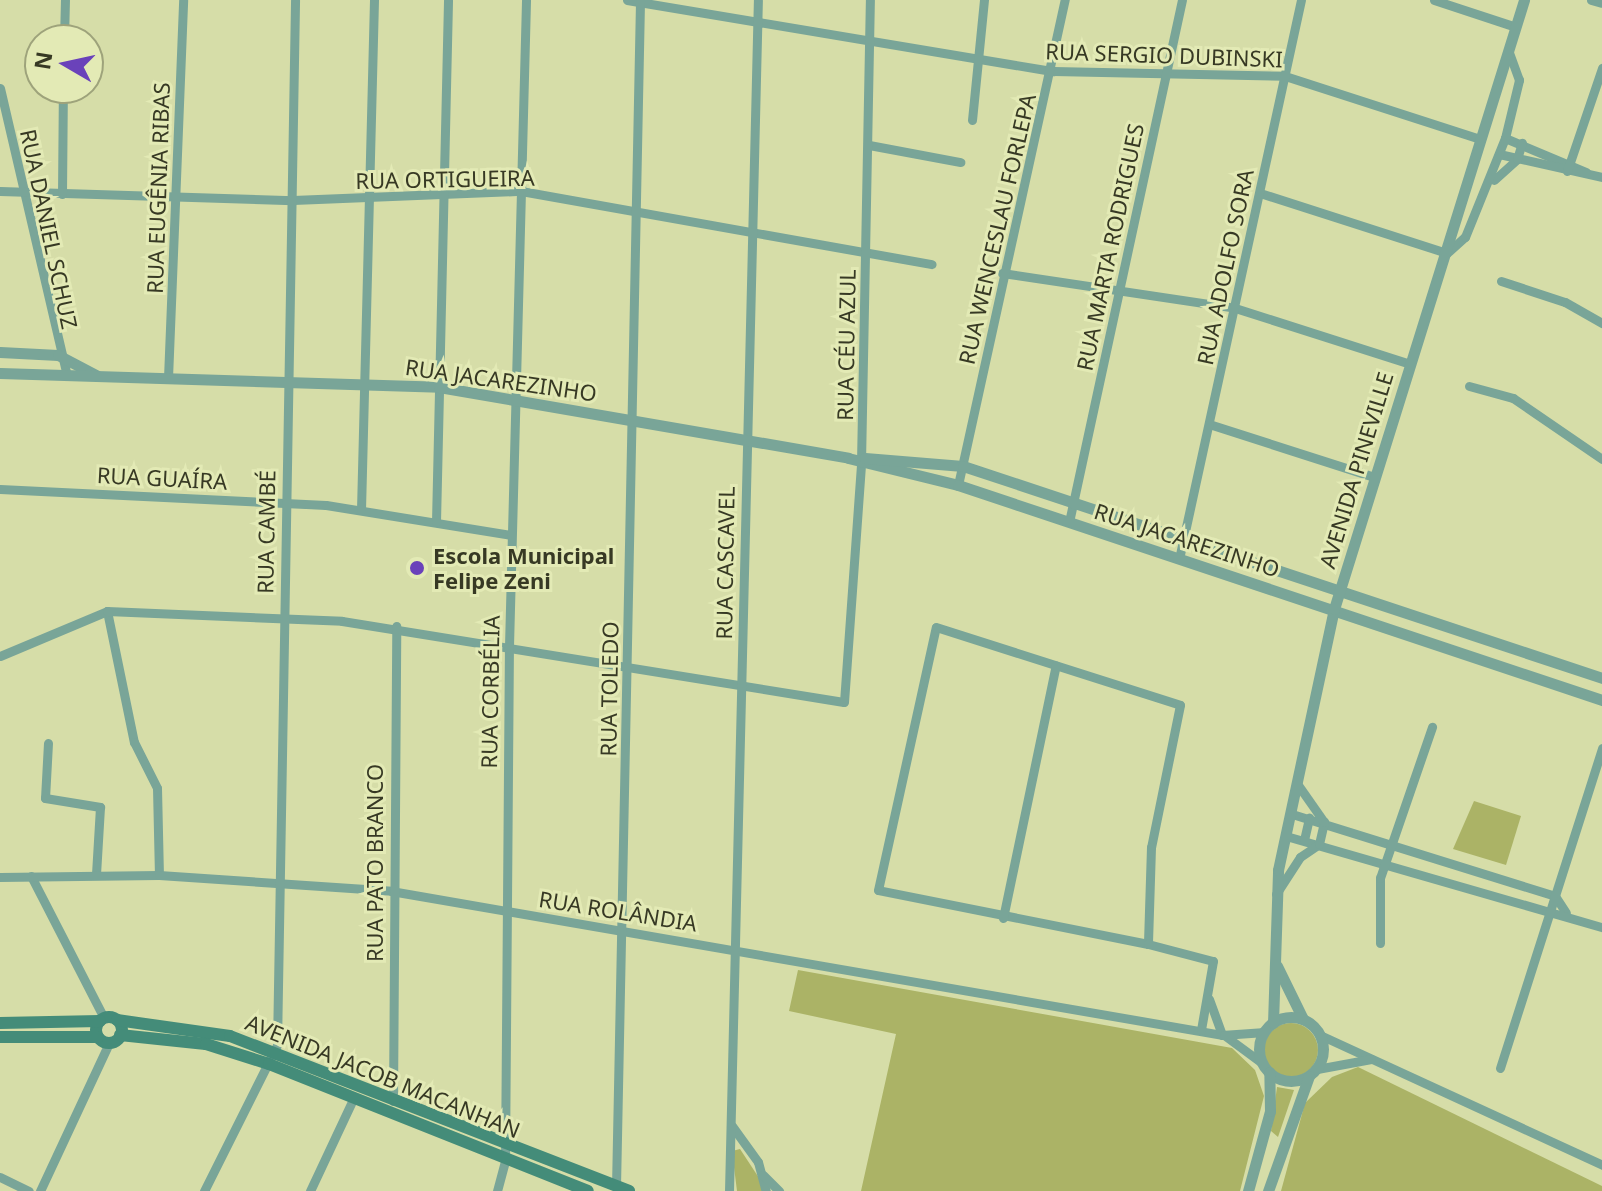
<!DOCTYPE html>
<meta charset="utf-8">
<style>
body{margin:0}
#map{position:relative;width:1602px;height:1191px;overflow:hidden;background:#d6dda8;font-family:"Noto Sans",sans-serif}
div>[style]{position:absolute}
.green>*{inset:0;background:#abb366}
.round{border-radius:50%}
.minor>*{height:9px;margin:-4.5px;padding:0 4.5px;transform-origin:4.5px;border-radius:4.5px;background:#79a598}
.tertiary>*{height:11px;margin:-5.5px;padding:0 5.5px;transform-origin:5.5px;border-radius:5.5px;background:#79a598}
.tertiary>.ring{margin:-5.5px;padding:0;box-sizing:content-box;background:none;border:11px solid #79a598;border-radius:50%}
.secondary>*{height:12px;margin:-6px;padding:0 6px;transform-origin:6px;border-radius:6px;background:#448c79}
.secondary>.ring{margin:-6px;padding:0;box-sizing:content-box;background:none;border:12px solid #448c79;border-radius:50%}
.dots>*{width:22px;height:22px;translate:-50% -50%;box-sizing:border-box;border:4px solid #e3eab5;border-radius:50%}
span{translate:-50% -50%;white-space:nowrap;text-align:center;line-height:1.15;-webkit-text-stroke:6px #e3eab5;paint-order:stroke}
.street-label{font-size:22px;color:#373924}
.poi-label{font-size:22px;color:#373924;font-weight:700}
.left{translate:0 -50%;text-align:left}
.north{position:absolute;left:24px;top:24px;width:80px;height:80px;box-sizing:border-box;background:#e3eab5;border:2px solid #9ea37b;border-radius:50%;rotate:279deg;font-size:22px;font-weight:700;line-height:32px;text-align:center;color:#373924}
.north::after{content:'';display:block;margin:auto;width:28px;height:36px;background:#6a42ba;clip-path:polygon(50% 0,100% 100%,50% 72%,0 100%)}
</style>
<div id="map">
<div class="green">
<div style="clip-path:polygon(1474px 801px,1521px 816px,1506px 865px,1453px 849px)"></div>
<div style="clip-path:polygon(798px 970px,1232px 1048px,1255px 1070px,1264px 1096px,1240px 1191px,861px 1191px,896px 1034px,789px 1011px)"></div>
<div class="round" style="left:1264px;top:1023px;width:54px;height:54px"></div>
<div style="clip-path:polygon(1358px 1067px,1602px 1186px,1602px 1191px,1281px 1191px,1305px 1103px,1332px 1077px)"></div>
<div style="clip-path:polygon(1277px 1087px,1294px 1090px,1278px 1137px,1271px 1131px)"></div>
<div style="clip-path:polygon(740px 1149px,761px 1181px,763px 1191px,737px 1191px,732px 1151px)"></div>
</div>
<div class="minor">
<div style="left:627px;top:0;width:432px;rotate:9.5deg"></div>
<div style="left:1053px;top:71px;width:232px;rotate:1.2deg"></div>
<div style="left:1285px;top:76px;width:205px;rotate:17.9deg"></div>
<div style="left:1434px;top:0;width:86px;rotate:18.2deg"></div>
<div style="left:1591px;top:0;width:11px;rotate:15deg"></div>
<div style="left:64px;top:40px;width:40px;rotate:-88.6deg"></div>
<div style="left:0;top:88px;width:295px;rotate:76.9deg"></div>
<div style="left:972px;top:120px;width:121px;rotate:-84.3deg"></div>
<div style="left:1505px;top:138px;width:88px;rotate:22.8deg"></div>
<div style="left:869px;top:145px;width:93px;rotate:10.6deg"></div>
<div style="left:1499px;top:154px;width:106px;rotate:12.6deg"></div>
<div style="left:1567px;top:171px;width:109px;rotate:-71.2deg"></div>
<div style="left:1494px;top:180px;width:31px;rotate:-42deg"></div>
<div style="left:1517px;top:159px;width:17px;rotate:-73deg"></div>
<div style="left:0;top:191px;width:293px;rotate:1.8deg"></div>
<div style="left:293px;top:200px;width:228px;rotate:-2.3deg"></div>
<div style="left:521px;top:191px;width:417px;rotate:10.1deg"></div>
<div style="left:1260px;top:193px;width:196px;rotate:17.8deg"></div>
<div style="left:1447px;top:253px;width:24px;rotate:-42deg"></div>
<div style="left:1465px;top:237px;width:107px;rotate:-68deg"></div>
<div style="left:1505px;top:138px;width:60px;rotate:-76.4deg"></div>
<div style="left:1519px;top:80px;width:30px;rotate:-110deg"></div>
<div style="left:62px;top:194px;width:106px;rotate:-89.5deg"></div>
<div style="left:1002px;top:273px;width:236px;rotate:8.5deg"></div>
<div style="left:1235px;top:308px;width:184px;rotate:17.7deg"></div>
<div style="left:1501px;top:281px;width:67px;rotate:18.2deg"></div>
<div style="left:1565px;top:302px;width:43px;rotate:29.6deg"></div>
<div style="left:168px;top:378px;width:378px;rotate:-87.7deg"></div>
<div style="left:1469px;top:386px;width:46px;rotate:15.3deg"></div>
<div style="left:1513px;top:398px;width:108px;rotate:34.4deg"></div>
<div style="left:1209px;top:424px;width:173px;rotate:17.8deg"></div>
<div style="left:958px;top:485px;width:497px;rotate:-77.6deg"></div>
<div style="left:0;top:489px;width:326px;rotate:2.8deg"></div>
<div style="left:326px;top:505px;width:187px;rotate:9.2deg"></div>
<div style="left:361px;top:510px;width:510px;rotate:-88.54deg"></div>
<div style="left:436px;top:522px;width:522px;rotate:-88.68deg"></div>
<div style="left:1069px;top:522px;width:534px;rotate:-77.79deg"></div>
<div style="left:1179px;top:559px;width:572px;rotate:-77.69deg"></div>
<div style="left:107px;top:611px;width:134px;rotate:78.4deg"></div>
<div style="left:134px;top:742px;width:51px;rotate:63.4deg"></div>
<div style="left:157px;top:788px;width:87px;rotate:88.7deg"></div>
<div style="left:936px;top:627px;width:256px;rotate:17.7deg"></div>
<div style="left:1180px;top:705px;width:145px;rotate:101.5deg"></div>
<div style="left:1151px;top:847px;width:97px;rotate:91.8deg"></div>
<div style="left:1148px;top:944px;width:275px;rotate:-168.7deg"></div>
<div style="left:878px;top:890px;width:269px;rotate:-77.6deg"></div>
<div style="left:0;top:656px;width:116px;rotate:-22.8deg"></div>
<div style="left:107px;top:611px;width:235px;rotate:2.4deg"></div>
<div style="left:342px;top:621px;width:508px;rotate:9.17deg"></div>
<div style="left:844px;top:702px;width:240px;rotate:-85.9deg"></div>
<div style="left:861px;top:463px;width:463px;rotate:-88.9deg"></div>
<div style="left:48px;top:743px;width:55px;rotate:93.1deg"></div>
<div style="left:45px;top:798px;width:56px;rotate:9.3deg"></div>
<div style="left:100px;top:807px;width:68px;rotate:93.4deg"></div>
<div style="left:1292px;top:814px;width:275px;rotate:17.3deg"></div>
<div style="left:1555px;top:896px;width:20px;rotate:57deg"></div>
<div style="left:1286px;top:836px;width:329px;rotate:16.1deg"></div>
<div style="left:1304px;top:840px;width:23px;rotate:-77deg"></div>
<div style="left:31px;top:876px;width:160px;rotate:62.8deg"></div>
<div style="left:0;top:877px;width:159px;rotate:-0.7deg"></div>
<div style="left:159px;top:875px;width:233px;rotate:3.9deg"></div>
<div style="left:391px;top:891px;width:843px;rotate:9.83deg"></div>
<div style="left:1222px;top:1035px;width:43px;rotate:-4deg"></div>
<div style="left:1276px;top:894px;width:44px;rotate:-57deg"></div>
<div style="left:1300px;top:857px;width:23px;rotate:-34deg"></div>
<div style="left:1319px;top:844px;width:23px;rotate:-77deg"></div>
<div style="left:1324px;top:822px;width:45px;rotate:-125.1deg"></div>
<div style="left:1003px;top:918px;width:258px;rotate:-78.2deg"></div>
<div style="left:1380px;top:943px;width:65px;rotate:-90deg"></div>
<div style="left:1380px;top:878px;width:160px;rotate:-71deg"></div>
<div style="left:1148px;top:944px;width:67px;rotate:14.7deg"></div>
<div style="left:1213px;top:961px;width:70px;rotate:99.9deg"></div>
<div style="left:1209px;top:999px;width:38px;rotate:70deg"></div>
<div style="left:1224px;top:1035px;width:47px;rotate:36.4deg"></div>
<div style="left:1320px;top:1035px;width:311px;rotate:24.7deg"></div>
<div style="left:1500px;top:1068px;width:336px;rotate:-72.3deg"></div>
<div style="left:1317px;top:1069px;width:55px;rotate:-10.5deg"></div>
<div style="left:393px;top:1101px;width:475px;rotate:-89.6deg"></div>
<div style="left:732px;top:1126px;width:44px;rotate:54.2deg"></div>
<div style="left:758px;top:1162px;width:30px;rotate:75deg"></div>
<div style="left:763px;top:1175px;width:23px;rotate:45deg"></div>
<div style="left:0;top:1177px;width:32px;rotate:26deg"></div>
<div style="left:616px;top:1187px;width:1187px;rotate:-88.84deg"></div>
<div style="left:40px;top:1191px;width:163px;rotate:-65deg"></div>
<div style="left:204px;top:1191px;width:163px;rotate:-63.4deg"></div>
<div style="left:277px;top:1045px;width:1045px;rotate:-89.01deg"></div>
<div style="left:310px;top:1191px;width:104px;rotate:-64.9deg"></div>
<div style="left:497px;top:1191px;width:30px;rotate:-75deg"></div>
<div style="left:505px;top:1162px;width:516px;rotate:-89.56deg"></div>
<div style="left:509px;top:646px;width:646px;rotate:-88.49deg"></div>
<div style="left:729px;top:1191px;width:1191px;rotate:-88.61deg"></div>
</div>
<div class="tertiary">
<div style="left:0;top:352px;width:58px;rotate:3deg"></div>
<div style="left:58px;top:355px;width:43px;rotate:27.8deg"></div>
<div style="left:0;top:373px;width:439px;rotate:1.8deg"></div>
<div style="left:439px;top:387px;width:415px;rotate:9.8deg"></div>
<div style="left:848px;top:458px;width:113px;rotate:13.8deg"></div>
<div style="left:958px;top:485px;width:679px;rotate:18.46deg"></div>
<div style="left:865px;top:458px;width:98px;rotate:4.7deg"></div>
<div style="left:963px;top:466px;width:673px;rotate:18.35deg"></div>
<div style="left:1277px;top:966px;width:59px;rotate:63.9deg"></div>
<div class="ring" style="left:1259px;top:1017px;width:53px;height:53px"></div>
<div style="left:1273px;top:1023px;width:153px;rotate:-88.1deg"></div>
<div style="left:1278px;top:870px;width:267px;rotate:-77.9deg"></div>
<div style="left:1334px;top:609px;width:638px;rotate:-72.67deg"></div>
<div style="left:1248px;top:1191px;width:83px;rotate:-74.6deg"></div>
<div style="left:1270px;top:1111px;width:39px;rotate:-91deg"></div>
<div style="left:1268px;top:1191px;width:122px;rotate:-70.4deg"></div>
</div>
<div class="secondary">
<div class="ring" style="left:96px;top:1017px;width:14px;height:14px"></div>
<div style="left:117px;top:1020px;width:114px;rotate:8.1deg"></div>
<div style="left:230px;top:1036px;width:428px;rotate:21.2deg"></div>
<div style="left:0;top:1023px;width:100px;rotate:-1.1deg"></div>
<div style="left:120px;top:1035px;width:86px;rotate:6deg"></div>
<div style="left:206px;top:1044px;width:66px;rotate:17.6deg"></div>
<div style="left:269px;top:1064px;width:343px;rotate:21.7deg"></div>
<div style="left:0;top:1037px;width:98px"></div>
</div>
<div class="dots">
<div style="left:417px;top:568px;background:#6a42ba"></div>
</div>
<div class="street-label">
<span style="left:1164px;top:55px;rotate:2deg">RUA SERGIO DUBINSKI</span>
<span style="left:445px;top:179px;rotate:-1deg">RUA ORTIGUEIRA</span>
<span style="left:158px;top:188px;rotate:-88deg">RUA EUGÊNIA RIBAS</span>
<span style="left:49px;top:229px;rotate:78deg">RUA DANIEL SCHUZ</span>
<span style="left:997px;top:229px;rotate:-77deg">RUA WENCESLAU FORLEPA</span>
<span style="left:1110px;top:247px;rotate:-78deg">RUA MARTA RODRIGUES</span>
<span style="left:1225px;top:267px;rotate:-78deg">RUA ADOLFO SORA</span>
<span style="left:846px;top:345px;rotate:-89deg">RUA CÉU AZUL</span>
<span style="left:501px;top:380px;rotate:8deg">RUA JACAREZINHO</span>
<span style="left:1356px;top:470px;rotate:-73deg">AVENIDA PINEVILLE</span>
<span style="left:162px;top:478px;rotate:3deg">RUA GUAÍRA</span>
<span style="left:266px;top:532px;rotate:-89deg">RUA CAMBÉ</span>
<span style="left:1187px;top:540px;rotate:18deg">RUA JACAREZINHO</span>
<span style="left:725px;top:563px;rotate:-89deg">RUA CASCAVEL</span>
<span style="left:609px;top:689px;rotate:-89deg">RUA TOLEDO</span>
<span style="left:490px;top:692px;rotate:-89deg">RUA CORBÉLIA</span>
<span style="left:375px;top:863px;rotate:-90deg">RUA PATO BRANCO</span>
<span style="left:618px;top:911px;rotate:9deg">RUA ROLÂNDIA</span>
<span style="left:383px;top:1076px;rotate:22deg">AVENIDA JACOB MACANHAN</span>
</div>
<div class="poi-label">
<span class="left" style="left:433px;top:568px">Escola Municipal<br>Felipe Zeni</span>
</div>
<div class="north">N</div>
</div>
